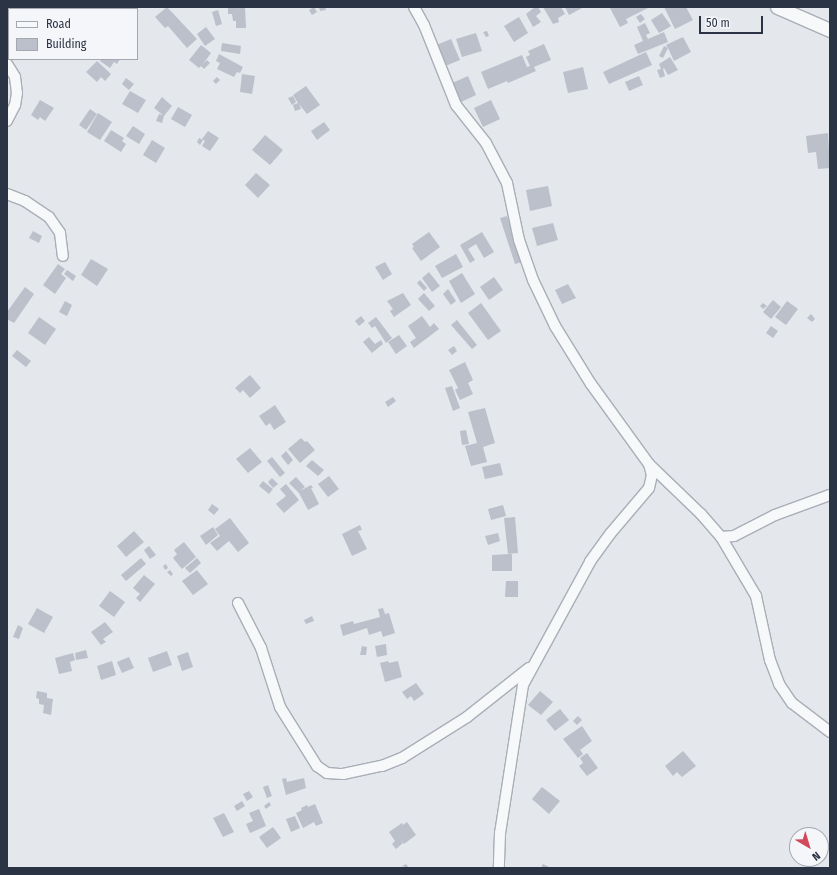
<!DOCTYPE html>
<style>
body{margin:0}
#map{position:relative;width:837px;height:875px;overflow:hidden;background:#e4e7ec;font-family:"Fira Sans Condensed",sans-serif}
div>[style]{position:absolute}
.building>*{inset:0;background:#bbc0ca}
.roads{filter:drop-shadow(1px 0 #a9aeb7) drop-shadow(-1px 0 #a9aeb7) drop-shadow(0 1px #a9aeb7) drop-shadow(0 -1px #a9aeb7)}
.minor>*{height:10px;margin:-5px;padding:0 5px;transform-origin:5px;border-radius:5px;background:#f7f8fa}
.tertiary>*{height:13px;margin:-6.5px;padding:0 6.5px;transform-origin:6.5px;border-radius:6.5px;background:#f7f8fa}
span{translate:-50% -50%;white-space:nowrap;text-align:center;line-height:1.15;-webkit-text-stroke:4px #f4f6f9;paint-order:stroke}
.frame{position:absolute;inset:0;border:8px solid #2b3445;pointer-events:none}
.legend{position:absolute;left:8px;top:8px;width:130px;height:52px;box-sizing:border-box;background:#f4f6f9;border:1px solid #a4a8b1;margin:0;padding:5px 7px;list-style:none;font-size:12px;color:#2b3445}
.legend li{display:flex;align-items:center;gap:8px;height:20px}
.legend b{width:20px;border:1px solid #a4a8b1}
.north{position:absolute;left:789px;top:827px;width:40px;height:40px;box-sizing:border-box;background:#f4f6f9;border:1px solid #a4a8b1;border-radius:50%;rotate:142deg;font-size:11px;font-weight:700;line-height:16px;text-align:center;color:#2b3445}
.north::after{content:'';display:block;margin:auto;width:14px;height:18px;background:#d1495b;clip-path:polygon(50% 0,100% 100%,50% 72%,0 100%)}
.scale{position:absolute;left:699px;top:16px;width:64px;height:18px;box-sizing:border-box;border:2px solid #2b3445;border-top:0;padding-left:5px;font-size:12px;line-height:14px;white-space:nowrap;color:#2b3445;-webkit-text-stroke:3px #f4f6f9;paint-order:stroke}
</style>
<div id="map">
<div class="building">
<div style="clip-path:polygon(167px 7px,197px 39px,187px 48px,168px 26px,165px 28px,155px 17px)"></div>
<div style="clip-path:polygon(228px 7px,245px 7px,246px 28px,236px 28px,236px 21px,233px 21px,232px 14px,228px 14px)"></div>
<div style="clip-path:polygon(314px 7px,317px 12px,312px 15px,309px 10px)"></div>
<div style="clip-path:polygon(319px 7px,325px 7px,326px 10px,320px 11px)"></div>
<div style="clip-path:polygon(535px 7px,538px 7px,541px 12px,536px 16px,541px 22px,533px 27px,526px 14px)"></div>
<div style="clip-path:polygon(543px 7px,561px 7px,565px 14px,558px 18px,559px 22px,553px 24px)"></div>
<div style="clip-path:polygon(565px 7px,584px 7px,569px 15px)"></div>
<div style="clip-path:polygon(613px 7px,650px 7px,626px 19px,628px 23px,620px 27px,610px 8px)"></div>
<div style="clip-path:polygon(664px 7px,686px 7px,693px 20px,675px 29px)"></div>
<div style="clip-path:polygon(218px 10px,222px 24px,216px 26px,212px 12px)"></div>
<div style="clip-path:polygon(662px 13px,671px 26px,659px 33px,651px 20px)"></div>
<div style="clip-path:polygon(641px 14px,645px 19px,640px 23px,636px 17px)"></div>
<div style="clip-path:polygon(519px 17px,528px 33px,514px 42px,504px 26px)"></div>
<div style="clip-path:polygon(645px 23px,650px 33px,646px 35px,648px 39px,664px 32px,668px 42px,638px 54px,634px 45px,643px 41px,637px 27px)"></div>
<div style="clip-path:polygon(206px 27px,215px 39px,205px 46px,197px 34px)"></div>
<div style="clip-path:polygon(487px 31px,489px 36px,486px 37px,483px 32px)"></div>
<div style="clip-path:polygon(476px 33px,482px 51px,462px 57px,456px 39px)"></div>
<div style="clip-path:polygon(683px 37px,691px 52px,674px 61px,668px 48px,663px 58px,659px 56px,664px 46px,668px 48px,666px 45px)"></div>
<div style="clip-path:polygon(451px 39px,460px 60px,443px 67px,434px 46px)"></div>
<div style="clip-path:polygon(222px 43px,241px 46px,240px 54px,221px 51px)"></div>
<div style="clip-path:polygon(544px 44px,551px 60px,534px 67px,536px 71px,508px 83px,507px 81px,488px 89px,481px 72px,522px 55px,527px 67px,530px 66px,526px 57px,530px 55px,528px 51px)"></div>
<div style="clip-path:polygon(201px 45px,211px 53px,203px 64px,207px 60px,210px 63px,204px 69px,201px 66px,199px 68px,189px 60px)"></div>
<div style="clip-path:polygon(646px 52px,652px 65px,609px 84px,603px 72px)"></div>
<div style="clip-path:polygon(219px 54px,243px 67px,240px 73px,237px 72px,234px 77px,217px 69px,220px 63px,216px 61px)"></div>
<div style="clip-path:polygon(670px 57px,678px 70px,668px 75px,664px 68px,663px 69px,665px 76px,660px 78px,657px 70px,661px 69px,659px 64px)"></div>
<div style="clip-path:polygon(101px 59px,120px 59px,117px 64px,114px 62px,110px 68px,100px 61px)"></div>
<div style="clip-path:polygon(97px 61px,111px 74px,105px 81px,101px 77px,97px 82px,86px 72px)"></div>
<div style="clip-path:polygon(583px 67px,588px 89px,568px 93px,563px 72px)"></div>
<div style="clip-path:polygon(242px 74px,255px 76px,252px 94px,240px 92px)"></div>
<div style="clip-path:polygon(468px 76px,476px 95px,459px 103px,450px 84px)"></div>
<div style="clip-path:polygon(639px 76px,643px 85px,629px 91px,625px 82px)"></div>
<div style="clip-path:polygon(217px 77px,220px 80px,216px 84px,213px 81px)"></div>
<div style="clip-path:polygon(126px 78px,134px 84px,129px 90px,122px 84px)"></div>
<div style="clip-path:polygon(306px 86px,320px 105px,307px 114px,299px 104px,301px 109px,295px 111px,293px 105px,298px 103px,293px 95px)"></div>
<div style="clip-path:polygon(130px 91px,146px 100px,138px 113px,122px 104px)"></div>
<div style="clip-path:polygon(293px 96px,296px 102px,292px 105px,288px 98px)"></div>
<div style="clip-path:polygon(162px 97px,172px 106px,164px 116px,162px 123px,156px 121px,159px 114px,163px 115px,154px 108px)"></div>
<div style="clip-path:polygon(40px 100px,54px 108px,45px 121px,40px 117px,38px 120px,31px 115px)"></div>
<div style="clip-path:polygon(491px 100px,500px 119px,483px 127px,474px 108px)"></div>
<div style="clip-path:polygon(178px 107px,192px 115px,185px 127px,171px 119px)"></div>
<div style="clip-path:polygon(90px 109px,97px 114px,86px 130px,79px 125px)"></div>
<div style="clip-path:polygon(98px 113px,112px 122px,100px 140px,87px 132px)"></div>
<div style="clip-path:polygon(324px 122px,330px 130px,317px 140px,311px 131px)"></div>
<div style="clip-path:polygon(133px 126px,145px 134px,139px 144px,126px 136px)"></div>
<div style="clip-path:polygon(111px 130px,124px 138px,122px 141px,126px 144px,121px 152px,104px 141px)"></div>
<div style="clip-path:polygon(208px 131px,219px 138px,210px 151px,202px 146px,205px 141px,202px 139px)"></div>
<div style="clip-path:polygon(828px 133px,830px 168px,818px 169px,816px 152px,808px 153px,806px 136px)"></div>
<div style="clip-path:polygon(265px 135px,283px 150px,270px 165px,252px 150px)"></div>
<div style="clip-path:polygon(199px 138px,203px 140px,200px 145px,197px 142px)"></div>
<div style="clip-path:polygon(152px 140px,165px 148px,156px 163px,143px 155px)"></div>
<div style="clip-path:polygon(256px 173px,270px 185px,258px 198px,245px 185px)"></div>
<div style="clip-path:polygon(548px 186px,552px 206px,530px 211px,526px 190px)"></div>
<div style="clip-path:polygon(507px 216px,522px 262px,515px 264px,500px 218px)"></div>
<div style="clip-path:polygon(553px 223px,558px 240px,537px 246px,532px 228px)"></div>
<div style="clip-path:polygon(33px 231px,42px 236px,39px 243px,29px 238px)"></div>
<div style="clip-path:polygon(429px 232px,440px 247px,421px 261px,412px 248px,414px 247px,412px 244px)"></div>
<div style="clip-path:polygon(482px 232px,494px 252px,484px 258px,476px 244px,468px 249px,475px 260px,470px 263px,460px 245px)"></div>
<div style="clip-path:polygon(456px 254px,463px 267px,442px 278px,435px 266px)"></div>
<div style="clip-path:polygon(91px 259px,108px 269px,97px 286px,81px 275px)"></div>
<div style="clip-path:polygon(385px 262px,392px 274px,383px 280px,375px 267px)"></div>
<div style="clip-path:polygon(58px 264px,65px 269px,61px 274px,66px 278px,55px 294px,43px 285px)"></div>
<div style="clip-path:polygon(67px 270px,76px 276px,73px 281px,64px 274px)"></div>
<div style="clip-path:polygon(429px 272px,440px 286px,432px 292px,422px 278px)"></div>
<div style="clip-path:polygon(462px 273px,475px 294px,461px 303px,449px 281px)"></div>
<div style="clip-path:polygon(494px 277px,503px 290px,489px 300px,480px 287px)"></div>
<div style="clip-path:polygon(420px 280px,427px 288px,424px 291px,417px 283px)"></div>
<div style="clip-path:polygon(568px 284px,576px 298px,562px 304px,555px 290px)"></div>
<div style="clip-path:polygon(25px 287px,34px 294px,14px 323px,7px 319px,7px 312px)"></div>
<div style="clip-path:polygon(448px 289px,456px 301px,451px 305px,443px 294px)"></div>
<div style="clip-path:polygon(403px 293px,411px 305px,394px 317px,390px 311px,393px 309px,387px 301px)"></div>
<div style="clip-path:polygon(424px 293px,435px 306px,429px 311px,418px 299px)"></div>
<div style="clip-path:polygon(773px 300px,781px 307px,771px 319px,763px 312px)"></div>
<div style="clip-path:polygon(65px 301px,72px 305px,67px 316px,59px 312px)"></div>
<div style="clip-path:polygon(787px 301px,798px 309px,786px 325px,775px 317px)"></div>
<div style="clip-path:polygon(481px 303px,501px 331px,488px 340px,468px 313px)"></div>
<div style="clip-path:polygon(763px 303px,767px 306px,763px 309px,760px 306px)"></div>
<div style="clip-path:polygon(811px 314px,815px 319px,812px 322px,807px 318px)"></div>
<div style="clip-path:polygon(361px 316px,365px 321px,359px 326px,355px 321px)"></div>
<div style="clip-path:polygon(422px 316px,430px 327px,434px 323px,439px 329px,414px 348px,410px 342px,416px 338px,408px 326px)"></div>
<div style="clip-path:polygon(39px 317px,56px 329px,45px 345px,28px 333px)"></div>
<div style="clip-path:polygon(376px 317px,392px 338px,386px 343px,375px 326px,372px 328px,368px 323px)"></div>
<div style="clip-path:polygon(457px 320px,477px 345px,472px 349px,451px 325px)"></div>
<div style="clip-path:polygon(771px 326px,778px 331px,773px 338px,766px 333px)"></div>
<div style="clip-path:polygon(399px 335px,407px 346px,396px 354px,388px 342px)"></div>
<div style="clip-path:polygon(369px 337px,375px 344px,381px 340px,383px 344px,372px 353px,363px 342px)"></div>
<div style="clip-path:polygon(454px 346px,457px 351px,452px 355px,448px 350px)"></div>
<div style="clip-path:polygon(17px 350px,31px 361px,26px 367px,12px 356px)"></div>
<div style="clip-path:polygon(465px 362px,473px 380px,468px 383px,473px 394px,460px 400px,455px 390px,458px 388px,449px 370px)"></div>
<div style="clip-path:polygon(250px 375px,261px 388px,250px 398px,243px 390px,240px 393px,235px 388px)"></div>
<div style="clip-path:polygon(452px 386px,460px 408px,453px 411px,445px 388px)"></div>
<div style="clip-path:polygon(393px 397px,396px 401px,388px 407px,385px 402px)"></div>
<div style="clip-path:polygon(275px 405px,286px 422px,274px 430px,270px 423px,266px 426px,259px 416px)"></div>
<div style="clip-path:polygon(485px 408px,495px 443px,483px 447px,487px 462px,471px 466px,465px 446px,477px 443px,468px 412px)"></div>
<div style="clip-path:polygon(466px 430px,469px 444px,462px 445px,460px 431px)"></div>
<div style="clip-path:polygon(301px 438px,305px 442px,307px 441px,315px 450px,300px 463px,288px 449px)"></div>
<div style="clip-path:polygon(250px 448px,262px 462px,248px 473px,236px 459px)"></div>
<div style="clip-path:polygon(286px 451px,293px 460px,288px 465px,281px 456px)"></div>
<div style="clip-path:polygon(272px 457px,285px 473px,280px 477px,267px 461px)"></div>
<div style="clip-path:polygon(312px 460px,324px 470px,318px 476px,306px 466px)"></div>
<div style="clip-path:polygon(500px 463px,503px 475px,485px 479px,482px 467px)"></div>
<div style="clip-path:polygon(329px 476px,339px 489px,328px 497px,318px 484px)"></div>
<div style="clip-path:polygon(296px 477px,305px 487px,300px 491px,311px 485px,313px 488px,311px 488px,319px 504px,308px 510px,299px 493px,289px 483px)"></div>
<div style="clip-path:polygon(272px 478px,278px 484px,273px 488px,268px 482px)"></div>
<div style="clip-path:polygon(263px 481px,273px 489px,269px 494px,259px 486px)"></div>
<div style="clip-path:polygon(286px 484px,299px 500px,284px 513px,276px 504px,286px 496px,280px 489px)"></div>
<div style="clip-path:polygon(212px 504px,219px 509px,214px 515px,208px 510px)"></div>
<div style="clip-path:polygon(503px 505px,506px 516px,491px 520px,488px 509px)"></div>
<div style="clip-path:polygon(515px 517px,518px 553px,508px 554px,504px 518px)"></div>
<div style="clip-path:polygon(230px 518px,249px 543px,238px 552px,229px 541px,217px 551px,210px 543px,220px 536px,215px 529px)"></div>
<div style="clip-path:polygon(360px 525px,362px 530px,358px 531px,367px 549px,352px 556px,342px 534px)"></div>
<div style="clip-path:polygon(213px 527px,218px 535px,206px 545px,200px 536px)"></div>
<div style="clip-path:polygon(134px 531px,144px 542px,126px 557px,117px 546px)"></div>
<div style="clip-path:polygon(498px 533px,500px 541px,488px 545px,485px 536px)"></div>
<div style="clip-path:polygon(184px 542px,196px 557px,182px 569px,173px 558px,177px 554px,174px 550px)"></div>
<div style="clip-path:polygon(149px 546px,156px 555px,150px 559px,144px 550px)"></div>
<div style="clip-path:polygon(512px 554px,512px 571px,492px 571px,492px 555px)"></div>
<div style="clip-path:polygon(141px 558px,146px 564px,126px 581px,121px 575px)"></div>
<div style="clip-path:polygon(197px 558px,201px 563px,190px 573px,185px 568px)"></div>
<div style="clip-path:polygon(166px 564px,168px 568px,165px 570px,163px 566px)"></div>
<div style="clip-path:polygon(170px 570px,173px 574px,171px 576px,167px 572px)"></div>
<div style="clip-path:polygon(197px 570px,208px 584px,193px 595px,182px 581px)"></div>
<div style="clip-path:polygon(144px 575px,155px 584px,140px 602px,136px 598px,140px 594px,133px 588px)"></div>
<div style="clip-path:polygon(506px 581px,518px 581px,518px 597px,505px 597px)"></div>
<div style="clip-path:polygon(110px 591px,125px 602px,114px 617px,99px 606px)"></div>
<div style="clip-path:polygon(37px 608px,53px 617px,44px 633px,28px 624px)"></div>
<div style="clip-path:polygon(383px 608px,385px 614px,389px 613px,395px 633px,383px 637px,381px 631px,369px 635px,367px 628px,343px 636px,340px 625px,353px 621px,354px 624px,380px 617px,378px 609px)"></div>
<div style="clip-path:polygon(312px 616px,314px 621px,306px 624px,304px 620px)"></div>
<div style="clip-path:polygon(105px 622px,113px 632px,103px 639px,106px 642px,101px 645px,91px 632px)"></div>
<div style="clip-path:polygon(18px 625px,23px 628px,19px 639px,13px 637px)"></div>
<div style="clip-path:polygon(386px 644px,387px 655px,377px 657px,375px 646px)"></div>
<div style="clip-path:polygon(362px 646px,367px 647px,366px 655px,360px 655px)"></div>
<div style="clip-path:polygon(86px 650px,88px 658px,76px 660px,75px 653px)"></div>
<div style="clip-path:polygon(167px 651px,172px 665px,153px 672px,148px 658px)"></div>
<div style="clip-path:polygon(188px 652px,193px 667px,182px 671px,177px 656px)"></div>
<div style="clip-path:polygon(73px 653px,75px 660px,70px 662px,72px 671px,59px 674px,55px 658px)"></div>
<div style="clip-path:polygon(129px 657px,134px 668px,122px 673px,117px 662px)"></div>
<div style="clip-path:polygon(112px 661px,116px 675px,101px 680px,97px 666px)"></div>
<div style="clip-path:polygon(388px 661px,389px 663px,398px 661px,402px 677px,385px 682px,380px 663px)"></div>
<div style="clip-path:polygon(416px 683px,424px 694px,414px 701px,411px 696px,407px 699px,402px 692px)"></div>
<div style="clip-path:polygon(37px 691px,47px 693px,47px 698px,53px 699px,51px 715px,43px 713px,44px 705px,39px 704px,39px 699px,36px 698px)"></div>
<div style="clip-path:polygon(540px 691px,553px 702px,541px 715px,528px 705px)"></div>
<div style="clip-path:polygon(560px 709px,569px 720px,555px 731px,546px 720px)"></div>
<div style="clip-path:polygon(578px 716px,582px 720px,577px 725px,573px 721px)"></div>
<div style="clip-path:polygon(582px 726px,592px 741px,580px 750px,583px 754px,578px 758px,563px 739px)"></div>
<div style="clip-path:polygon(683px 751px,696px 766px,682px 777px,677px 772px,673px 776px,665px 766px)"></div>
<div style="clip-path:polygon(587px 753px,598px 768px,587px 776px,579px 766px,583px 763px,580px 758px)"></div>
<div style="clip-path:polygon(286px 778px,287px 782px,304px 778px,306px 788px,286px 795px,282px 779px)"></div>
<div style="clip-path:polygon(268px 785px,272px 796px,267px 798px,263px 787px)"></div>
<div style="clip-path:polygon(542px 787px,560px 801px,549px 814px,532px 799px)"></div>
<div style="clip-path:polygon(249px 791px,253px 797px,247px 801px,243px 794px)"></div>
<div style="clip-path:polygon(242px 801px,245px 806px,237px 811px,234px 806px)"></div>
<div style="clip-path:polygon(269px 802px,271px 805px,266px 809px,264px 806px)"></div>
<div style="clip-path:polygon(315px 804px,323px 823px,316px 826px,314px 822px,303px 828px,296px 813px,302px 810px,301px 808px,307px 805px,308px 807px)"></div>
<div style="clip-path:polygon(259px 809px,266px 826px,250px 833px,246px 824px,253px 821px,249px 813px)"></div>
<div style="clip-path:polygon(224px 813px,234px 832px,223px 837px,213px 818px)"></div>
<div style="clip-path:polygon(295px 816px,300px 828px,291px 832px,286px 819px)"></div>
<div style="clip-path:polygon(407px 822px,416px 835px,404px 844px,400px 838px,403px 843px,396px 849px,392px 844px,395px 841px,389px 832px,402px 823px,403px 825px)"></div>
<div style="clip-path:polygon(273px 827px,281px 838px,267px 848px,259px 837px)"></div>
<div style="clip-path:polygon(406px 864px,409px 868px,402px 866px)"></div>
<div style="clip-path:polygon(543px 864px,551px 868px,541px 868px)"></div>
</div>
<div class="roads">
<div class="minor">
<div style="left:414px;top:7px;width:21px;rotate:61deg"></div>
<div style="left:424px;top:25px;width:86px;rotate:68.2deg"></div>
<div style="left:456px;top:105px;width:48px;rotate:51.7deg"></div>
<div style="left:486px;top:143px;width:45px;rotate:62.3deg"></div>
<div style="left:507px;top:183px;width:58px;rotate:78.1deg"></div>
<div style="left:519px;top:240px;width:42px;rotate:70.7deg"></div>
<div style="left:533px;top:280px;width:51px;rotate:64.4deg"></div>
<div style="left:555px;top:326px;width:68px;rotate:58.2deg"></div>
<div style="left:591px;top:384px;width:99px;rotate:54.1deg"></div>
<div style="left:649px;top:464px;width:11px;rotate:75deg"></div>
<div style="left:652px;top:475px;width:13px;rotate:103deg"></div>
<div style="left:649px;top:488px;width:60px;rotate:130.3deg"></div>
<div style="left:610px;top:534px;width:34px;rotate:126deg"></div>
<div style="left:590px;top:562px;width:140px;rotate:118.6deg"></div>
<div style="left:523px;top:685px;width:150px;rotate:98.8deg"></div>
<div style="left:500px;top:833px;width:35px;rotate:92deg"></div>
<div style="left:7px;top:64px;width:15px;rotate:58deg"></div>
<div style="left:15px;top:77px;width:16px;rotate:83deg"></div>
<div style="left:17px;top:93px;width:12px;rotate:99deg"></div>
<div style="left:15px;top:105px;width:18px;rotate:117deg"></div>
<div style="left:7px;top:194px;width:19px;rotate:21deg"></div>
<div style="left:25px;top:201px;width:29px;rotate:34deg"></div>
<div style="left:49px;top:217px;width:19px;rotate:55deg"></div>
<div style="left:60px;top:233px;width:23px;rotate:83deg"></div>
<div style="left:650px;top:465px;width:71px;rotate:43.9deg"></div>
<div style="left:701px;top:514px;width:30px;rotate:49deg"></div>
<div style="left:721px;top:537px;width:69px;rotate:59.3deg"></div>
<div style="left:756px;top:596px;width:66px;rotate:77.7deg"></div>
<div style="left:770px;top:660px;width:26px;rotate:69deg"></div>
<div style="left:779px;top:684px;width:23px;rotate:56deg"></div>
<div style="left:792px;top:703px;width:48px;rotate:37.3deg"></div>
<div style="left:721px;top:537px;width:13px;rotate:-4deg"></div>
<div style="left:734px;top:536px;width:46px;rotate:-27.1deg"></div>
<div style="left:775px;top:515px;width:59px;rotate:-20deg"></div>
<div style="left:238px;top:603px;width:51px;rotate:62.9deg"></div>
<div style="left:261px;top:648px;width:62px;rotate:72.1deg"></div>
<div style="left:280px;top:707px;width:70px;rotate:57.9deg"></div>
<div style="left:317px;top:766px;width:12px;rotate:35deg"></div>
<div style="left:327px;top:773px;width:16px;rotate:4deg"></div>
<div style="left:343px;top:774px;width:40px;rotate:-12deg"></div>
<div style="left:382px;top:766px;width:22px;rotate:-22deg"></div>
<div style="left:402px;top:758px;width:77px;rotate:-32.2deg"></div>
<div style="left:467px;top:717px;width:79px;rotate:-38.3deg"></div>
</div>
<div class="tertiary">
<div style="left:777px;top:7px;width:58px;rotate:23.5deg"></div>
</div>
</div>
<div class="frame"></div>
<ul class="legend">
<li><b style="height:5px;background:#f7f8fa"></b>Road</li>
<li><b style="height:11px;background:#bbc0ca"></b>Building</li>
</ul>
<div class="north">N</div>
<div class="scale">50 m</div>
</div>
